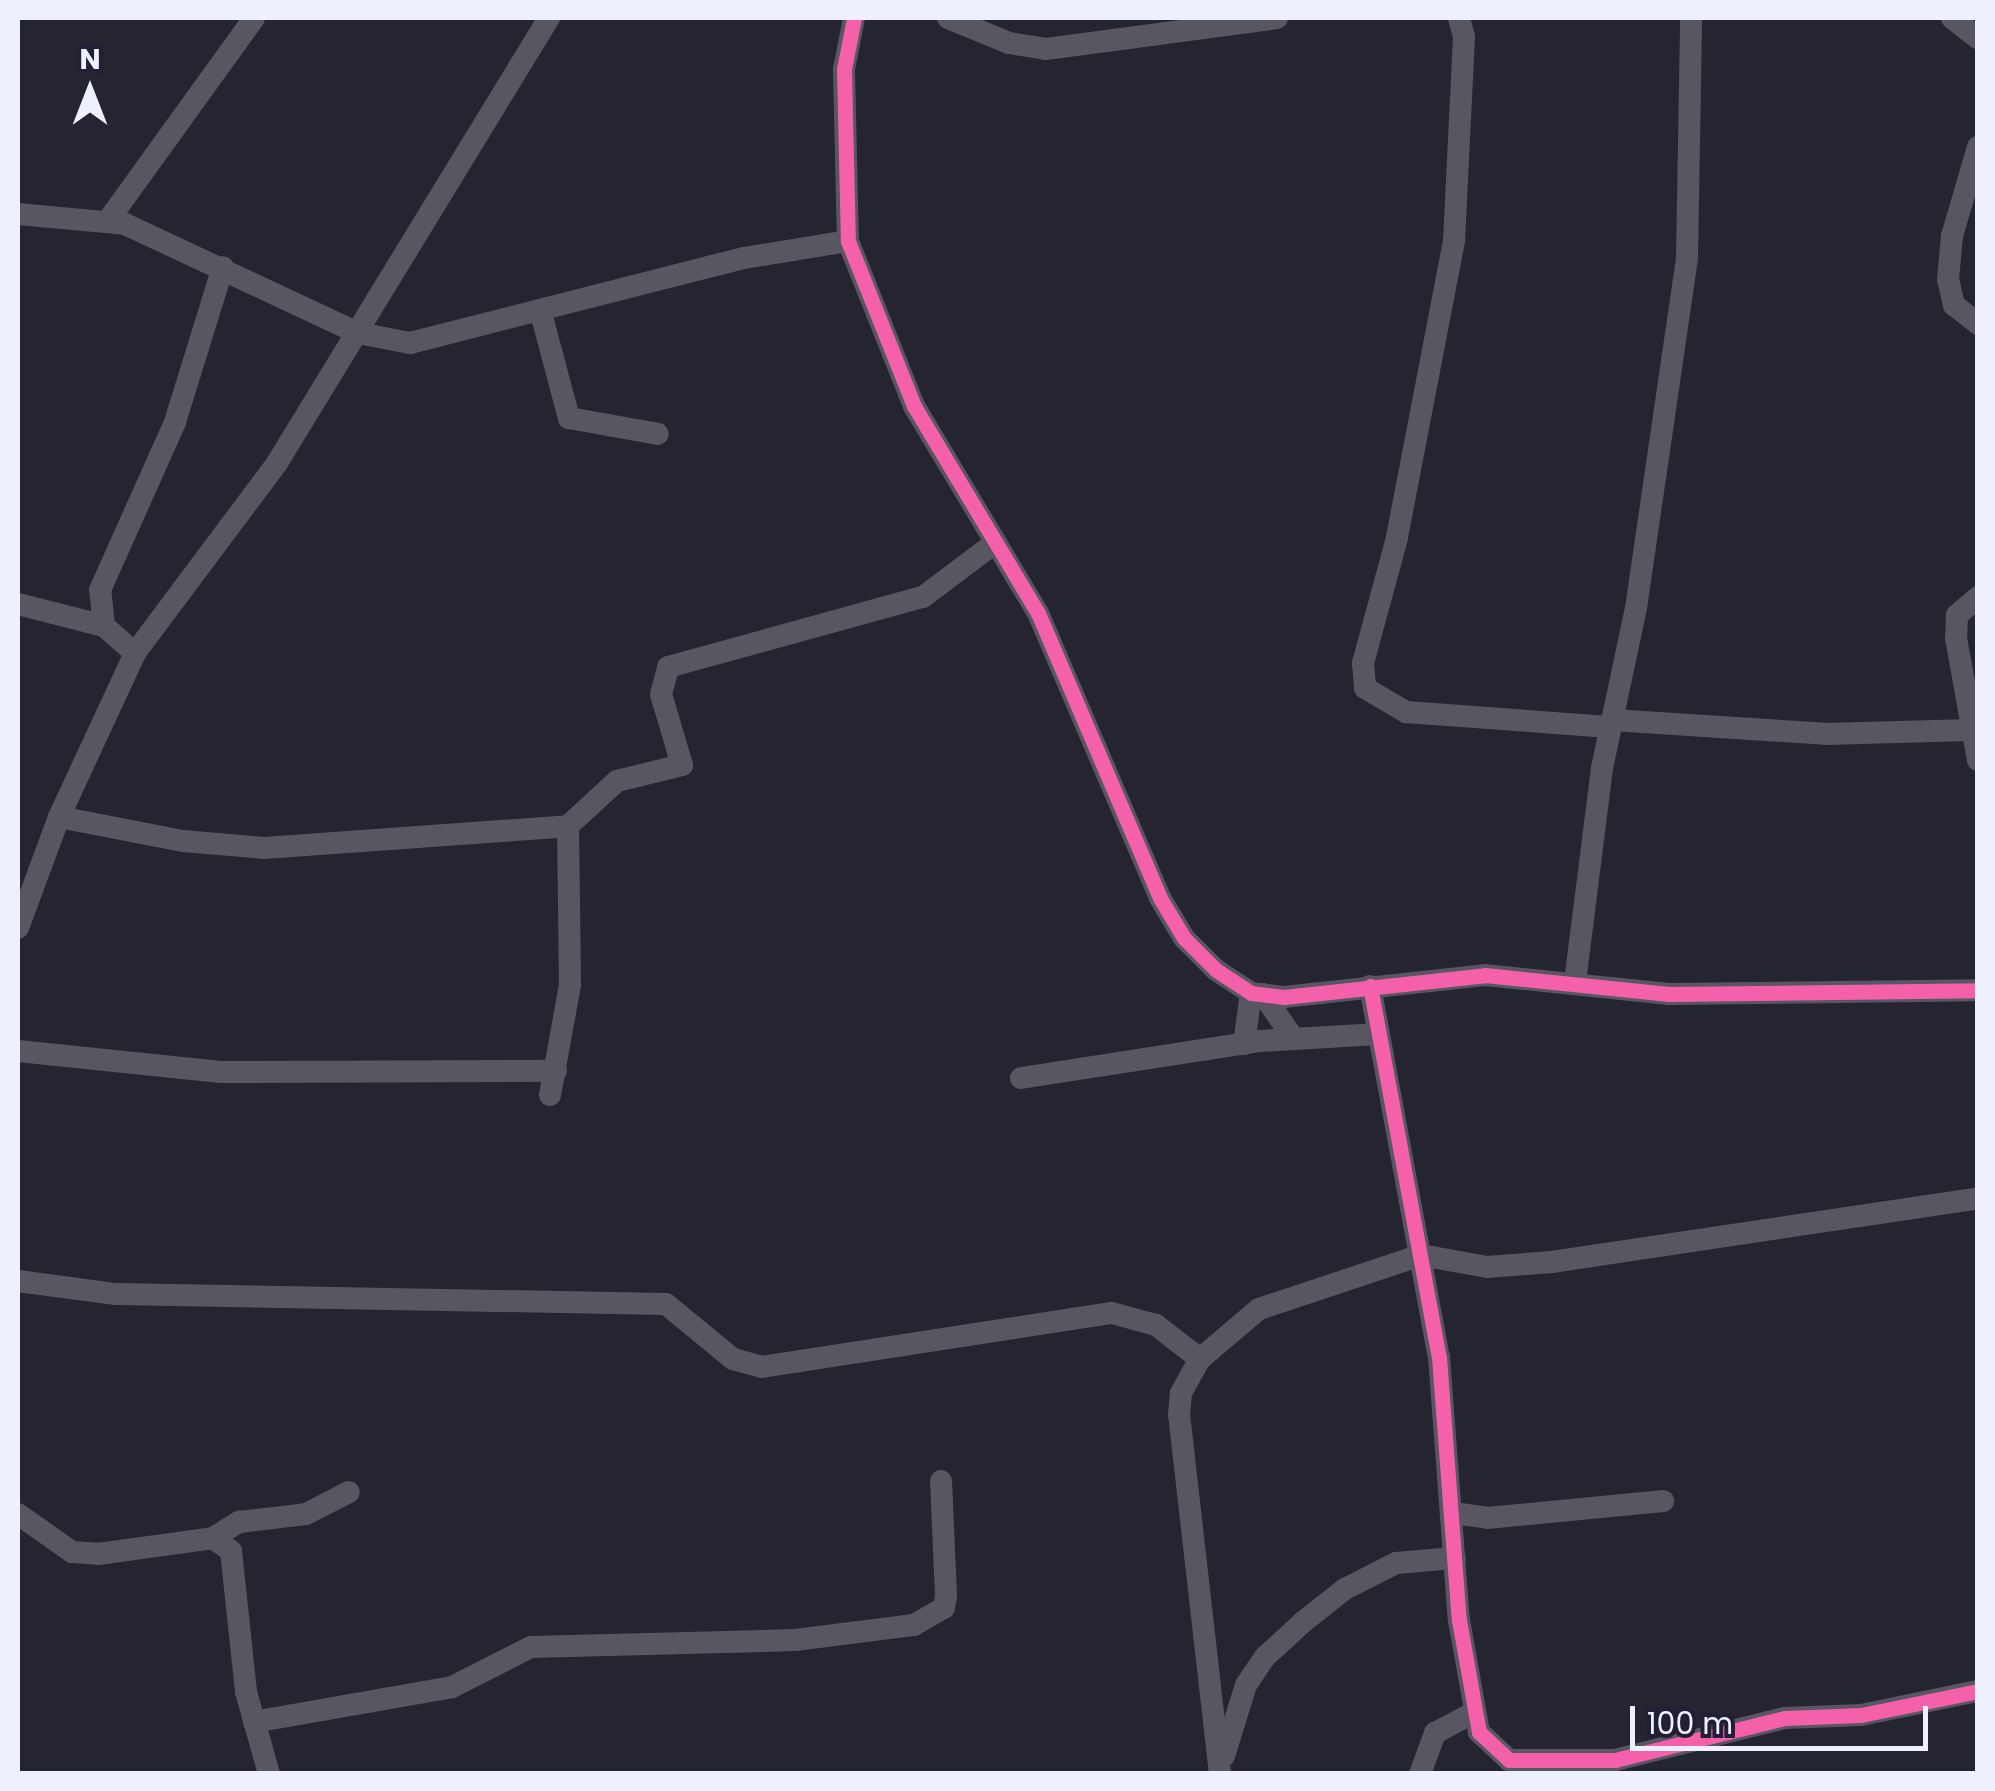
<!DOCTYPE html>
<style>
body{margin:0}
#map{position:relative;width:1995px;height:1791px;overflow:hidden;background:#252431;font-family:Poppins,sans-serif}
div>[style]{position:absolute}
.minor>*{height:22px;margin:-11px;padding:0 11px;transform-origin:11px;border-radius:11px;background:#575661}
.cycleway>*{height:15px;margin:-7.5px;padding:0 7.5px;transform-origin:7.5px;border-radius:7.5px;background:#f560ab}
span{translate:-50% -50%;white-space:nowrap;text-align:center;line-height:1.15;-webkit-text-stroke:10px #201f36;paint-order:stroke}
.frame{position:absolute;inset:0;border:20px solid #eff0fd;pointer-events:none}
.north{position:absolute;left:40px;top:40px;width:100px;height:100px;-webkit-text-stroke:8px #201f36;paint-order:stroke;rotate:0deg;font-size:28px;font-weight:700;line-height:40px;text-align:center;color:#eff0fd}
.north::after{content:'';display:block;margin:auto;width:35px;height:45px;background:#eff0fd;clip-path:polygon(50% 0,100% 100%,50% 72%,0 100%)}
.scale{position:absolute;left:1630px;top:1706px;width:298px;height:45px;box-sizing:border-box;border:5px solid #eff0fd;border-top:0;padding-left:12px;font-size:30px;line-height:35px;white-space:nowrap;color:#eff0fd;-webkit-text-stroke:8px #201f36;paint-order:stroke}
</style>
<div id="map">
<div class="minor">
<div style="left:854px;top:18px;width:52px;rotate:101.1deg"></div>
<div style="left:844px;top:69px;width:172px;rotate:88.7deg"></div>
<div style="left:848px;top:241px;width:178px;rotate:68.2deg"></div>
<div style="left:914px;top:406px;width:241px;rotate:59.1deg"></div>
<div style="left:1038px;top:613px;width:310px;rotate:66.8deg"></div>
<div style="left:1160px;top:898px;width:47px;rotate:59deg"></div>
<div style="left:1184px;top:938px;width:45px;rotate:45deg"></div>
<div style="left:1216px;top:970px;width:42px;rotate:33.3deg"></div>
<div style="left:1251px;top:993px;width:33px;rotate:7deg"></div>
<div style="left:1284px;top:997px;width:202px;rotate:-6.2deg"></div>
<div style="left:1485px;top:975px;width:185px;rotate:5.9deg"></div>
<div style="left:1669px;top:994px;width:309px;rotate:-0.7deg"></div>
<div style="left:948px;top:18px;width:66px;rotate:22.3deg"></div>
<div style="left:1009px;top:43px;width:37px;rotate:9deg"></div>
<div style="left:1046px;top:49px;width:233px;rotate:-7.6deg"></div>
<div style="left:1459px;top:18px;width:20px;rotate:75deg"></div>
<div style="left:1464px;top:37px;width:204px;rotate:92.8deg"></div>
<div style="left:1454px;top:241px;width:302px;rotate:100.9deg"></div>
<div style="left:1397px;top:538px;width:130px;rotate:105.2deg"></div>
<div style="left:1363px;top:663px;width:25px;rotate:85deg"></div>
<div style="left:1365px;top:688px;width:48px;rotate:30.3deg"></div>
<div style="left:1406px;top:712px;width:204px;rotate:4.2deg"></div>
<div style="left:1952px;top:18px;width:33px;rotate:38deg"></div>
<div style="left:1978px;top:147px;width:93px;rotate:106.3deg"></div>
<div style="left:1952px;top:236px;width:43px;rotate:95.3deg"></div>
<div style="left:1948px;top:279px;width:27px;rotate:77deg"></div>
<div style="left:1954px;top:305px;width:31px;rotate:38deg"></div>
<div style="left:18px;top:214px;width:107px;rotate:5.3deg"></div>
<div style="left:125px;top:224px;width:257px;rotate:25.1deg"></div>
<div style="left:358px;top:333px;width:53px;rotate:10.9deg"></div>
<div style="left:410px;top:343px;width:345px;rotate:-14.3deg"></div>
<div style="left:744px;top:258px;width:105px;rotate:-9.3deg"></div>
<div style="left:107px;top:222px;width:251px;rotate:-54.2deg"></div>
<div style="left:541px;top:313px;width:109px;rotate:75.1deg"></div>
<div style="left:569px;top:418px;width:90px;rotate:10.2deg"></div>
<div style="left:1978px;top:597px;width:28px;rotate:139deg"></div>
<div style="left:1957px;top:615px;width:23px;rotate:92deg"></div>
<div style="left:1956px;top:638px;width:124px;rotate:79.8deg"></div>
<div style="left:18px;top:604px;width:89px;rotate:14.3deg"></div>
<div style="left:104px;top:626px;width:41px;rotate:41.1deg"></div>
<div style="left:104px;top:626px;width:36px;rotate:-96deg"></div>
<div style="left:100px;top:590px;width:184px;rotate:-65.9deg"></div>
<div style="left:175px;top:422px;width:162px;rotate:-72.8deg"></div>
<div style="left:1612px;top:720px;width:214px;rotate:3.7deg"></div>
<div style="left:1826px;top:734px;width:145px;rotate:-1.6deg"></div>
<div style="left:59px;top:817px;width:126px;rotate:11deg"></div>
<div style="left:183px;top:841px;width:81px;rotate:4.9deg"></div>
<div style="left:264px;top:848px;width:305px;rotate:-4.1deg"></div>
<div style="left:568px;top:826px;width:67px;rotate:-42.6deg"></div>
<div style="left:617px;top:781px;width:67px;rotate:-13.8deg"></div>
<div style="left:682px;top:765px;width:74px;rotate:-106.5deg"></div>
<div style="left:661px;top:694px;width:28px;rotate:-75deg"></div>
<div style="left:668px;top:667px;width:264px;rotate:-15.4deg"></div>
<div style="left:923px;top:597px;width:91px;rotate:-37deg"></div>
<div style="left:18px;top:928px;width:118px;rotate:-69.7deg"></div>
<div style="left:59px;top:817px;width:181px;rotate:-65.1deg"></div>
<div style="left:135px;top:653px;width:237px;rotate:-53.2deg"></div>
<div style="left:277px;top:463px;width:522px;rotate:-58.57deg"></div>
<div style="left:1575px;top:982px;width:216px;rotate:-82.8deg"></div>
<div style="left:1602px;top:768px;width:164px;rotate:-78deg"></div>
<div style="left:1636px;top:608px;width:355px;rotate:-81.7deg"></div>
<div style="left:1687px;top:257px;width:239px;rotate:-89deg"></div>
<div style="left:1370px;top:986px;width:377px;rotate:79.5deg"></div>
<div style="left:1439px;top:1357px;width:264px;rotate:85.7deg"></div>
<div style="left:1459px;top:1620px;width:114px;rotate:79.9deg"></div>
<div style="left:1479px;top:1732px;width:41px;rotate:43deg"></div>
<div style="left:1509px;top:1760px;width:106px"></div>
<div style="left:1615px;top:1760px;width:175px;rotate:-13.9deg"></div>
<div style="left:1785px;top:1718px;width:76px;rotate:-2.3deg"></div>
<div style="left:1861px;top:1715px;width:119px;rotate:-11.6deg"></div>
<div style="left:1263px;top:994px;width:53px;rotate:55.7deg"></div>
<div style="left:1244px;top:1044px;width:51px;rotate:-82.2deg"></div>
<div style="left:18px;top:1051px;width:204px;rotate:5.9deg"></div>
<div style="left:221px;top:1072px;width:335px;rotate:-0.2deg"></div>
<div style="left:1021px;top:1078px;width:241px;rotate:-8.8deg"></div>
<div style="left:1259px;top:1041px;width:120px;rotate:-3.3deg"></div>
<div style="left:550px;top:1095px;width:112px;rotate:-79.7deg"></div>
<div style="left:570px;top:985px;width:159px;rotate:-90.7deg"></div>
<div style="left:18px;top:1281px;width:99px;rotate:7.6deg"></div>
<div style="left:116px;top:1294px;width:550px;rotate:1.04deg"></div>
<div style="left:666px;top:1304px;width:87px;rotate:39.4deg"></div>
<div style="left:733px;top:1359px;width:30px;rotate:15deg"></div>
<div style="left:762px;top:1367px;width:354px;rotate:-8.8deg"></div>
<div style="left:1112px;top:1313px;width:46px;rotate:15.3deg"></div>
<div style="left:1156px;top:1325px;width:56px;rotate:37.7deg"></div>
<div style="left:1453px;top:1513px;width:34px;rotate:8deg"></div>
<div style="left:1487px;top:1518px;width:177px;rotate:-5.5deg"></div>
<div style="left:18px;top:1514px;width:66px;rotate:35.1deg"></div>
<div style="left:72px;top:1552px;width:26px;rotate:4deg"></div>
<div style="left:98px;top:1554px;width:116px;rotate:-7.9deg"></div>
<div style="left:213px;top:1538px;width:31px;rotate:-32deg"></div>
<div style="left:239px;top:1522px;width:67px;rotate:-6.8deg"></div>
<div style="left:306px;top:1514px;width:48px;rotate:-27.1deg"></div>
<div style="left:213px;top:1538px;width:22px;rotate:36deg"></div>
<div style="left:231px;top:1551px;width:142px;rotate:83.9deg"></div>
<div style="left:246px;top:1692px;width:85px;rotate:74.3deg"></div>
<div style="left:254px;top:1722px;width:201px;rotate:-10deg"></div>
<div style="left:452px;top:1687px;width:89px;rotate:-26.9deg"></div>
<div style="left:531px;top:1647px;width:264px;rotate:-1.5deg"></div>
<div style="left:795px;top:1640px;width:120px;rotate:-7.2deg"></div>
<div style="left:914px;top:1625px;width:34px;rotate:-30deg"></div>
<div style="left:944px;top:1608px;width:13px;rotate:-81deg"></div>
<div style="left:946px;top:1595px;width:114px;rotate:-92.5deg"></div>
<div style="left:1224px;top:1756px;width:74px;rotate:-72.8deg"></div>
<div style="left:1246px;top:1685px;width:34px;rotate:-56deg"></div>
<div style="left:1265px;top:1657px;width:52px;rotate:-42.6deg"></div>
<div style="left:1303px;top:1622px;width:53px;rotate:-38.2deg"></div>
<div style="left:1345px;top:1589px;width:57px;rotate:-27deg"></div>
<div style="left:1396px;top:1563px;width:59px;rotate:-4.8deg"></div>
<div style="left:1220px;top:1774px;width:361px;rotate:-96.5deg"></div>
<div style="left:1179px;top:1415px;width:22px;rotate:-85deg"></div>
<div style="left:1181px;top:1393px;width:39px;rotate:-61deg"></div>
<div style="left:1200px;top:1359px;width:77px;rotate:-40.3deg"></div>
<div style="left:1259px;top:1309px;width:171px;rotate:-18.4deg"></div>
<div style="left:1421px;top:1255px;width:67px;rotate:10.3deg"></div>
<div style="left:1487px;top:1267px;width:65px;rotate:-4.4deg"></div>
<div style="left:1552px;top:1262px;width:431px;rotate:-8.5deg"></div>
<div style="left:1420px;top:1774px;width:44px;rotate:-69.9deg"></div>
<div style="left:1435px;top:1733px;width:41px;rotate:-27.8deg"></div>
</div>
<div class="cycleway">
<div style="left:854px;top:18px;width:52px;rotate:101.1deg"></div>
<div style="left:844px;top:69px;width:172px;rotate:88.7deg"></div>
<div style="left:848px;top:241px;width:178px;rotate:68.2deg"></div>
<div style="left:914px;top:406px;width:241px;rotate:59.1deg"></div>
<div style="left:1038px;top:613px;width:310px;rotate:66.8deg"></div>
<div style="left:1160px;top:898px;width:47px;rotate:59deg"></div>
<div style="left:1184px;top:938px;width:45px;rotate:45deg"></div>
<div style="left:1216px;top:970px;width:42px;rotate:33.3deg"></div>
<div style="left:1251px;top:993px;width:33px;rotate:7deg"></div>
<div style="left:1284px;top:997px;width:202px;rotate:-6.2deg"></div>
<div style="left:1485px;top:975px;width:185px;rotate:5.9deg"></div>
<div style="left:1669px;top:994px;width:309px;rotate:-0.7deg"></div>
<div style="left:1370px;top:986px;width:377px;rotate:79.5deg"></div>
<div style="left:1439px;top:1357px;width:264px;rotate:85.7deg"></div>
<div style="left:1459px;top:1620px;width:114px;rotate:79.9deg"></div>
<div style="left:1479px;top:1732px;width:41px;rotate:43deg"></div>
<div style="left:1509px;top:1760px;width:106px"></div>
<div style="left:1615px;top:1760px;width:175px;rotate:-13.9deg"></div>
<div style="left:1785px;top:1718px;width:76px;rotate:-2.3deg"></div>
<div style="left:1861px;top:1715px;width:119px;rotate:-11.6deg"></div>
</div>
<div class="frame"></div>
<div class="north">N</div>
<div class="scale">100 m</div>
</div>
